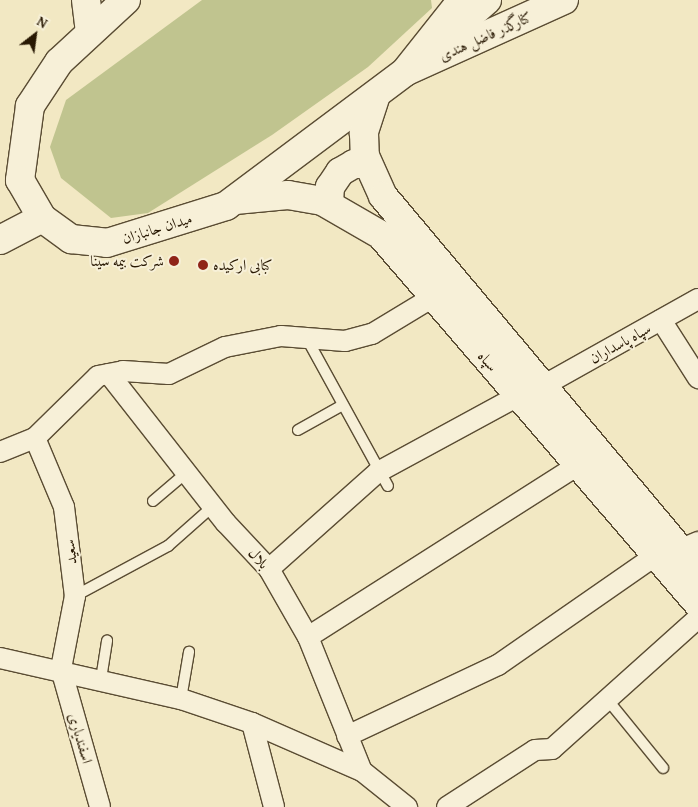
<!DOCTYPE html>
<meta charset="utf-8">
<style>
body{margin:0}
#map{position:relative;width:698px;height:807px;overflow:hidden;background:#f2e8c3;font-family:"Gentium Book Plus",Amiri,serif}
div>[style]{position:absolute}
.green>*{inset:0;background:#c0c48f}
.roads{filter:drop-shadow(1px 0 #5a4c33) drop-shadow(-1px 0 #5a4c33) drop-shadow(0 1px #5a4c33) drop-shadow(0 -1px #5a4c33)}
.lane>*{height:10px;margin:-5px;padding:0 5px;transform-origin:5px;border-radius:5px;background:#f7f0d8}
.street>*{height:20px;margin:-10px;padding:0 10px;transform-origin:10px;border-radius:10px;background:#f7f0d8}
.secondary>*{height:28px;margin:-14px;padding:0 14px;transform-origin:14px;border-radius:14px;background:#f7f0d8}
.dots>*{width:14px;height:14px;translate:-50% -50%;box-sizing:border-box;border:2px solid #f7f0d8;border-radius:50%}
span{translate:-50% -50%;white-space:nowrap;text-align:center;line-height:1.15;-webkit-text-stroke:4px #f7f0d8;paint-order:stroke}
.street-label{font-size:15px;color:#281803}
.poi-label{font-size:15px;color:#281803}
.right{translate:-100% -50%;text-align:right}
.left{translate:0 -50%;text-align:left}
.north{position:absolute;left:10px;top:10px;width:50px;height:50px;-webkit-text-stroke:4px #f7f0d8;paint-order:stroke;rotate:30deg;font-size:14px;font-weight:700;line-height:20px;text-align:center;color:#281803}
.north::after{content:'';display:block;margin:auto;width:18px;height:22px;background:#281803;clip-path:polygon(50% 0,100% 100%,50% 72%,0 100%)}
</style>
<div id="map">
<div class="green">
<div style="clip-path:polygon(202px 0,431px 0,432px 8px,368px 67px,272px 135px,148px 213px,111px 218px,61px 178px,50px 147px,66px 100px)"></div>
</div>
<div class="roads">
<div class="lane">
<div style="left:306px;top:337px;width:170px;rotate:61.2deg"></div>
<div style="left:298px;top:430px;width:51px;rotate:-29.1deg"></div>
<div style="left:153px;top:501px;width:43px;rotate:-40.3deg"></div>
<div style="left:75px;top:596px;width:106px;rotate:-28.3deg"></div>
<div style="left:168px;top:546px;width:60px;rotate:-41.6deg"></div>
<div style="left:101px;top:679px;width:39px;rotate:-81deg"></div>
<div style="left:181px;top:699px;width:48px;rotate:-80.3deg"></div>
<div style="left:607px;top:699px;width:89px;rotate:50.9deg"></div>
</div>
<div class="street">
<div style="left:661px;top:320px;width:69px;rotate:57.5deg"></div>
<div style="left:109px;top:374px;width:189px;rotate:51.9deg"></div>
<div style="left:226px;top:523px;width:63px;rotate:46.9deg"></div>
<div style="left:269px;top:569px;width:78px;rotate:60.2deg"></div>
<div style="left:308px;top:637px;width:144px;rotate:68.1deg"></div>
<div style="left:541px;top:387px;width:180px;rotate:-29.3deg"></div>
<div style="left:35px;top:438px;width:75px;rotate:67.2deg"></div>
<div style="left:64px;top:507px;width:90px;rotate:83deg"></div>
<div style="left:75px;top:596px;width:74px;rotate:100.9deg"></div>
<div style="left:61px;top:669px;width:143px;rotate:74.2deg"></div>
<div style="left:0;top:452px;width:38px;rotate:-22deg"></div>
<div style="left:35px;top:438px;width:88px;rotate:-44.5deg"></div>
<div style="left:98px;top:376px;width:25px;rotate:-11deg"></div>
<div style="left:123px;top:371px;width:46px;rotate:3.7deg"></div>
<div style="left:169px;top:374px;width:62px;rotate:-25.7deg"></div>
<div style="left:225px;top:347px;width:57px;rotate:-11.1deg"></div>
<div style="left:281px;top:336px;width:64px;rotate:4.5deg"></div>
<div style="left:345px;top:341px;width:28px;rotate:-15deg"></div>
<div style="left:372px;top:334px;width:71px;rotate:-31.2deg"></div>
<div style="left:679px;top:550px;width:21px;rotate:-23deg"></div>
<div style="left:269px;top:569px;width:146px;rotate:-41.7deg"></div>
<div style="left:378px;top:472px;width:159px;rotate:-28.5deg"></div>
<div style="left:308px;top:637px;width:320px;rotate:-32.5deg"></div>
<div style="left:0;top:658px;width:186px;rotate:12.8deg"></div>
<div style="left:181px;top:699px;width:75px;rotate:18.7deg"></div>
<div style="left:252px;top:723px;width:120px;rotate:23.6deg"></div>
<div style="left:362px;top:771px;width:58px;rotate:38.7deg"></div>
<div style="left:252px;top:723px;width:87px;rotate:75.3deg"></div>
<div style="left:347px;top:736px;width:167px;rotate:-25.2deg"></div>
<div style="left:498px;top:665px;width:193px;rotate:-34.8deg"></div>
<div style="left:447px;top:807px;width:105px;rotate:-32.9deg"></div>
<div style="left:535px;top:750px;width:17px;rotate:-3deg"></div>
<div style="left:552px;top:749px;width:196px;rotate:-41.9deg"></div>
</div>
<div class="secondary">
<div style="left:86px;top:0;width:31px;rotate:83deg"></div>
<div style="left:126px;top:0;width:91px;rotate:137.2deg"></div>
<div style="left:59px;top:62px;width:53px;rotate:123.4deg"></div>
<div style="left:30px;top:106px;width:75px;rotate:97.7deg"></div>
<div style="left:20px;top:180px;width:44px;rotate:59.9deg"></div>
<div style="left:42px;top:218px;width:36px;rotate:36deg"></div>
<div style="left:71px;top:239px;width:36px;rotate:6deg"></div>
<div style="left:107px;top:243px;width:125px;rotate:-17.3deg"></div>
<div style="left:226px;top:206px;width:224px;rotate:-36.8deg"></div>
<div style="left:405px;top:72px;width:92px;rotate:-51.6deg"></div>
<div style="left:454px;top:29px;width:44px;rotate:-41.3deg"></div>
<div style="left:409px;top:70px;width:170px;rotate:-24.3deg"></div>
<div style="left:376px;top:95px;width:40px;rotate:108deg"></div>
<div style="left:364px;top:133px;width:23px;rotate:88deg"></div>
<div style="left:365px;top:156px;width:44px;rotate:65.8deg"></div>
<div style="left:383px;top:196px;width:491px;rotate:50deg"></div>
<div style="left:235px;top:200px;width:53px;rotate:-5.4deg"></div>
<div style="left:288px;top:195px;width:35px;rotate:10deg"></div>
<div style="left:322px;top:201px;width:68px;rotate:30deg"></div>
<div style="left:381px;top:235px;width:486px;rotate:49.3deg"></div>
<div style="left:329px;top:204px;width:17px;rotate:-87deg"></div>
<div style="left:330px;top:187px;width:18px;rotate:-56deg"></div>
<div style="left:340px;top:172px;width:16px;rotate:-30deg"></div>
<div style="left:354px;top:164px;width:13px"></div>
<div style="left:0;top:240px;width:47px;rotate:-27.6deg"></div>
</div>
</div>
<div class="dots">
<div style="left:174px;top:261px;background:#8f2418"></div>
<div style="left:203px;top:265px;background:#8f2418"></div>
</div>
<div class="street-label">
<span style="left:485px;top:36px;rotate:-24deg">کنارگذر فاضل هندی</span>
<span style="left:157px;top:228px;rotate:-17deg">میدان جانبازان</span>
<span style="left:620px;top:343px;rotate:-29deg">سپاه پاسداران</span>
<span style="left:488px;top:361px;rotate:49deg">سپاه</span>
<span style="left:70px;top:552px;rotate:-97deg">سعید</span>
<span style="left:259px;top:558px;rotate:48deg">بلال</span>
<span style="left:81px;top:738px;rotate:74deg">اسفندیاری</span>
</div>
<div class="poi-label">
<span class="right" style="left:164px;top:261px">شرکت بیمه سینا</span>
<span class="left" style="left:213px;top:265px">کبابی ارکیده</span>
</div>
<div class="north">N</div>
</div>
